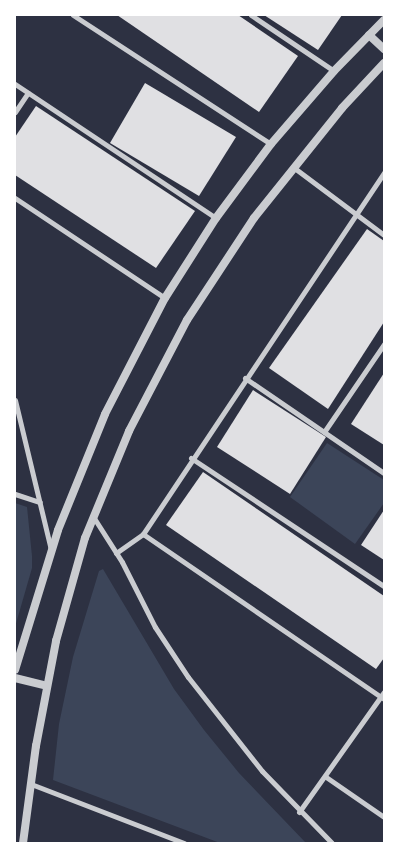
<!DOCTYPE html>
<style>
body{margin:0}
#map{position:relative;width:399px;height:858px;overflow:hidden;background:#2d3142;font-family:Barlow,sans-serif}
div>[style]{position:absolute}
.green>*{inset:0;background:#3c4559}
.building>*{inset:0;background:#e0e0e3}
.minor>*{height:5px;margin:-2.5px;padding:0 2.5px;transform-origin:2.5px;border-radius:2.5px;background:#caccd0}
.tertiary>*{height:8px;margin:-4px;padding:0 4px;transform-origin:4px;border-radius:4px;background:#caccd0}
span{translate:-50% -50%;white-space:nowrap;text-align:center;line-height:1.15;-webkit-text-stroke:4px #fff;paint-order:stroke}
.frame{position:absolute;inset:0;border:16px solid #fff;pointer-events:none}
</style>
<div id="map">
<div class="green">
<div style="clip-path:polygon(327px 443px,384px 480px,384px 503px,355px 544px,290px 497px)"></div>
<div style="clip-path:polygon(15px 503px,27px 507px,32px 556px,32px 568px,15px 627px)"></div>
<div style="clip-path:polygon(103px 569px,174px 689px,204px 730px,239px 773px,306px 843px,220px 843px,53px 780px,59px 724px,73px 657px,99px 571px)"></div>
</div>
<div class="building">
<div style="clip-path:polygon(117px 15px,238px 15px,298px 56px,259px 112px)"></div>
<div style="clip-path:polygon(264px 15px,342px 15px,318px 50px)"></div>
<div style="clip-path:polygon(145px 83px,236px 137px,199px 196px,110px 143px)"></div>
<div style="clip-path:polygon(36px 106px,195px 211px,156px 268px,15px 175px,15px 137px)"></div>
<div style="clip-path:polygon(367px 229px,384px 241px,384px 322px,328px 409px,269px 368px)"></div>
<div style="clip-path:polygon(384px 373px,384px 445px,351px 424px)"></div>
<div style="clip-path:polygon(253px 390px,326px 437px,290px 494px,217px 447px)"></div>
<div style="clip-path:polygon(203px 472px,384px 596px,384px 658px,376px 669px,166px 525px)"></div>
<div style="clip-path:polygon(384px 510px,384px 560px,361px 545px)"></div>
</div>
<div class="minor">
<div style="left:73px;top:15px;width:236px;rotate:33.1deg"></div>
<div style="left:251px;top:15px;width:100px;rotate:34deg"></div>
<div style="left:15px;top:84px;width:242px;rotate:33.7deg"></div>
<div style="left:15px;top:112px;width:23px;rotate:-56deg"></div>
<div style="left:293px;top:167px;width:114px;rotate:36.8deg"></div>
<div style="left:15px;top:198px;width:180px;rotate:33.7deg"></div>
<div style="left:245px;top:378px;width:168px;rotate:34.4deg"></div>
<div style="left:15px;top:400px;width:154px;rotate:76.5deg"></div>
<div style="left:324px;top:432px;width:107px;rotate:-55.7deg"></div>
<div style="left:191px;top:458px;width:232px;rotate:33.6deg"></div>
<div style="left:15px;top:494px;width:26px;rotate:18deg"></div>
<div style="left:94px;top:518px;width:52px;rotate:57.5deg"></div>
<div style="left:122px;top:562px;width:73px;rotate:63.1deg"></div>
<div style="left:155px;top:627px;width:60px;rotate:56.6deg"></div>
<div style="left:188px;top:677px;width:120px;rotate:51.8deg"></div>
<div style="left:262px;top:771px;width:100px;rotate:45.8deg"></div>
<div style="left:143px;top:534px;width:292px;rotate:34.4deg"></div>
<div style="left:116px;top:553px;width:33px;rotate:-35deg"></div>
<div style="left:143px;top:534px;width:435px;rotate:-56.3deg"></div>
<div style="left:326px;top:777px;width:70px;rotate:34.6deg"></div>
<div style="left:31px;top:784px;width:164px;rotate:21.1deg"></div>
<div style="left:299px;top:812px;width:147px;rotate:-54.7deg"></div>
</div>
<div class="tertiary">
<div style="left:369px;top:35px;width:21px;rotate:43deg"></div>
<div style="left:15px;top:670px;width:146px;rotate:-72.9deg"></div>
<div style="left:58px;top:530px;width:125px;rotate:-67.9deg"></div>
<div style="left:105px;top:414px;width:131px;rotate:-62.7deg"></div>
<div style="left:165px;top:298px;width:95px;rotate:-57.5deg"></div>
<div style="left:216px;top:218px;width:92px;rotate:-53.4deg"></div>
<div style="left:271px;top:144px;width:96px;rotate:-49.2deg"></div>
<div style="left:334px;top:71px;width:71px;rotate:-45.6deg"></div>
<div style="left:15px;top:678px;width:33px;rotate:14deg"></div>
<div style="left:23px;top:843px;width:98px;rotate:-82.4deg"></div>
<div style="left:36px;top:746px;width:107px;rotate:-79.2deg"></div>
<div style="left:56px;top:641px;width:107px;rotate:-74.3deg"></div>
<div style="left:85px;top:538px;width:116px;rotate:-67.6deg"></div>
<div style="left:129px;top:431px;width:125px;rotate:-62.4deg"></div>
<div style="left:187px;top:320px;width:122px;rotate:-56.7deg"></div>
<div style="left:254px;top:218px;width:141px;rotate:-51.3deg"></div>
<div style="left:342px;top:108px;width:62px;rotate:-47deg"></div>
</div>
<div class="frame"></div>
</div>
